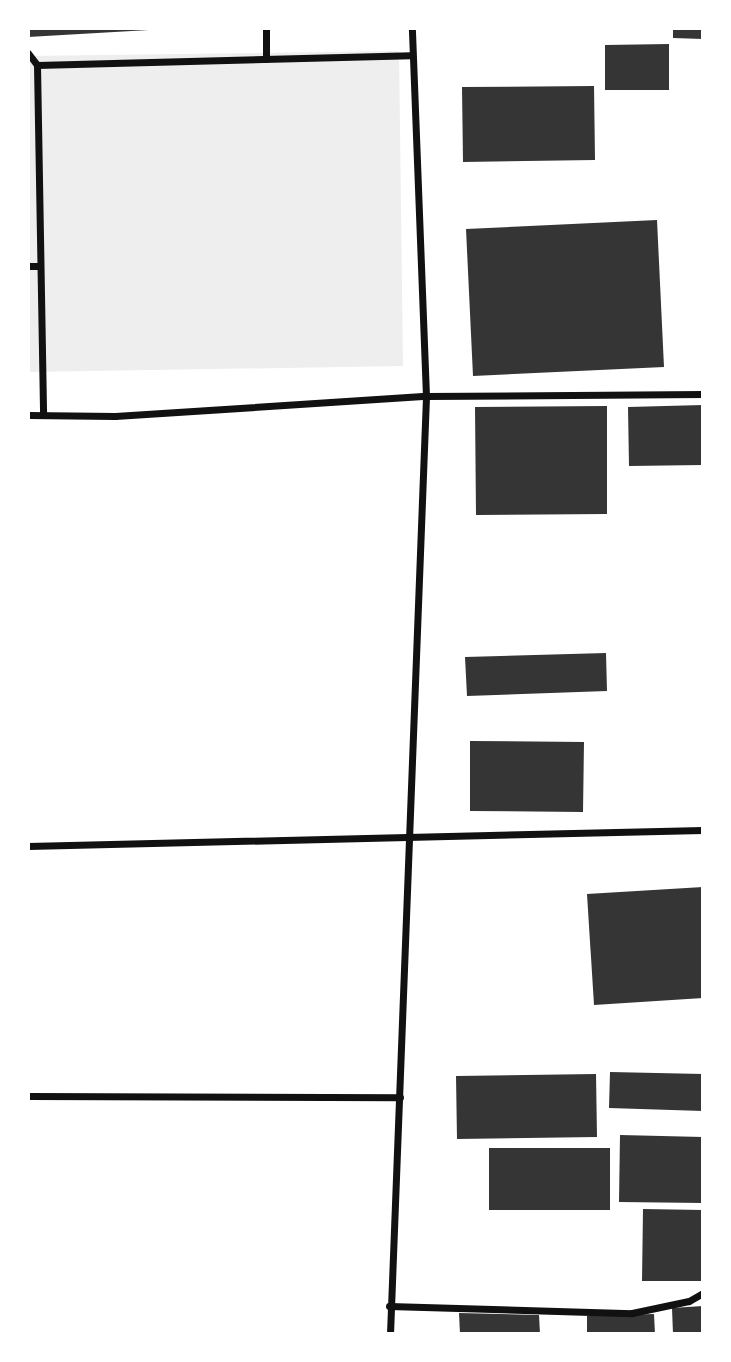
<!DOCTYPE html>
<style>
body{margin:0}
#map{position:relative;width:731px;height:1362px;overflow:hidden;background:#fff;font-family:"Playfair Display",serif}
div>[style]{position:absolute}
.green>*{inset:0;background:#eee}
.building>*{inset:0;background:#353535}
.minor>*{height:7px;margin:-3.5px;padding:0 3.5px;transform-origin:3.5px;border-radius:3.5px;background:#111}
span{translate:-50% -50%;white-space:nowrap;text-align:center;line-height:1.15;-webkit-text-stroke:5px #fff;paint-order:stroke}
.frame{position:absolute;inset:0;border:30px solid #fff;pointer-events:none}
</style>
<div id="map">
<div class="green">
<div style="clip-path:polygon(399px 51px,403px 366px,28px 372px,28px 56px)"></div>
</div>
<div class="building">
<div style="clip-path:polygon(28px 28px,149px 28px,149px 30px,28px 37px)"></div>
<div style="clip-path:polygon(673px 28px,703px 28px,703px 39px,673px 38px)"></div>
<div style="clip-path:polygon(669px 44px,669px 90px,605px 90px,605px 45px)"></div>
<div style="clip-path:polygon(594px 86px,595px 160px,463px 162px,462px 87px)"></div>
<div style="clip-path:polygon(657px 220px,664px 367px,473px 376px,466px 229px)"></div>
<div style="clip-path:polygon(703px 405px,703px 465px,629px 466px,628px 407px)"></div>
<div style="clip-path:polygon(607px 406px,607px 514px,476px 515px,475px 407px)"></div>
<div style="clip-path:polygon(606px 653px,607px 691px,467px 696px,465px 657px)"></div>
<div style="clip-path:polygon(470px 741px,584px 742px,583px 812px,470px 811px)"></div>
<div style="clip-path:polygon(703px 887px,703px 998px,594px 1005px,587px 894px)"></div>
<div style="clip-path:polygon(610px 1072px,703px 1074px,703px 1111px,609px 1108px)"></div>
<div style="clip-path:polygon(596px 1074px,597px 1137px,457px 1139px,456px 1076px)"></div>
<div style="clip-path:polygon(620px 1135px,703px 1137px,703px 1203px,619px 1202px)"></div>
<div style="clip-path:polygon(489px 1148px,610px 1148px,610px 1210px,489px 1210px)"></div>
<div style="clip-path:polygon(643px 1209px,703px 1210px,703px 1281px,642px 1281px)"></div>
<div style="clip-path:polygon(703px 1306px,703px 1334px,673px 1334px,672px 1308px)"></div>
<div style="clip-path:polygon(459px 1313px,539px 1315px,540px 1334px,460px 1334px)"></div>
<div style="clip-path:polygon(654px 1314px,655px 1334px,587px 1334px,587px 1316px)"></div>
</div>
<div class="minor">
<div style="left:28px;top:53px;width:15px;rotate:53deg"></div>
<div style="left:37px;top:65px;width:350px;rotate:89deg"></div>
<div style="left:266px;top:59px;width:31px;rotate:-90deg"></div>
<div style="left:37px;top:65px;width:374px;rotate:-1.5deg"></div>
<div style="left:28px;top:266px;width:12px"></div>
<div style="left:28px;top:415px;width:87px;rotate:0.7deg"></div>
<div style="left:115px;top:416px;width:312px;rotate:-3.7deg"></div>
<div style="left:426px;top:396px;width:277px;rotate:-0.4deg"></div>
<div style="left:28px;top:846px;width:675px;rotate:-1.36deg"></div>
<div style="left:28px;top:1096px;width:372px;rotate:0.2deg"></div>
<div style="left:389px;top:1306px;width:243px;rotate:1.7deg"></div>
<div style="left:632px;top:1313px;width:58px;rotate:-11.9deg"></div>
<div style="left:689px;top:1301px;width:16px;rotate:-30deg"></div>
<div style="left:390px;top:1334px;width:939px;rotate:-87.8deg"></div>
<div style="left:426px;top:396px;width:368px;rotate:-92.2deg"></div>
</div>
<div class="frame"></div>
</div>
